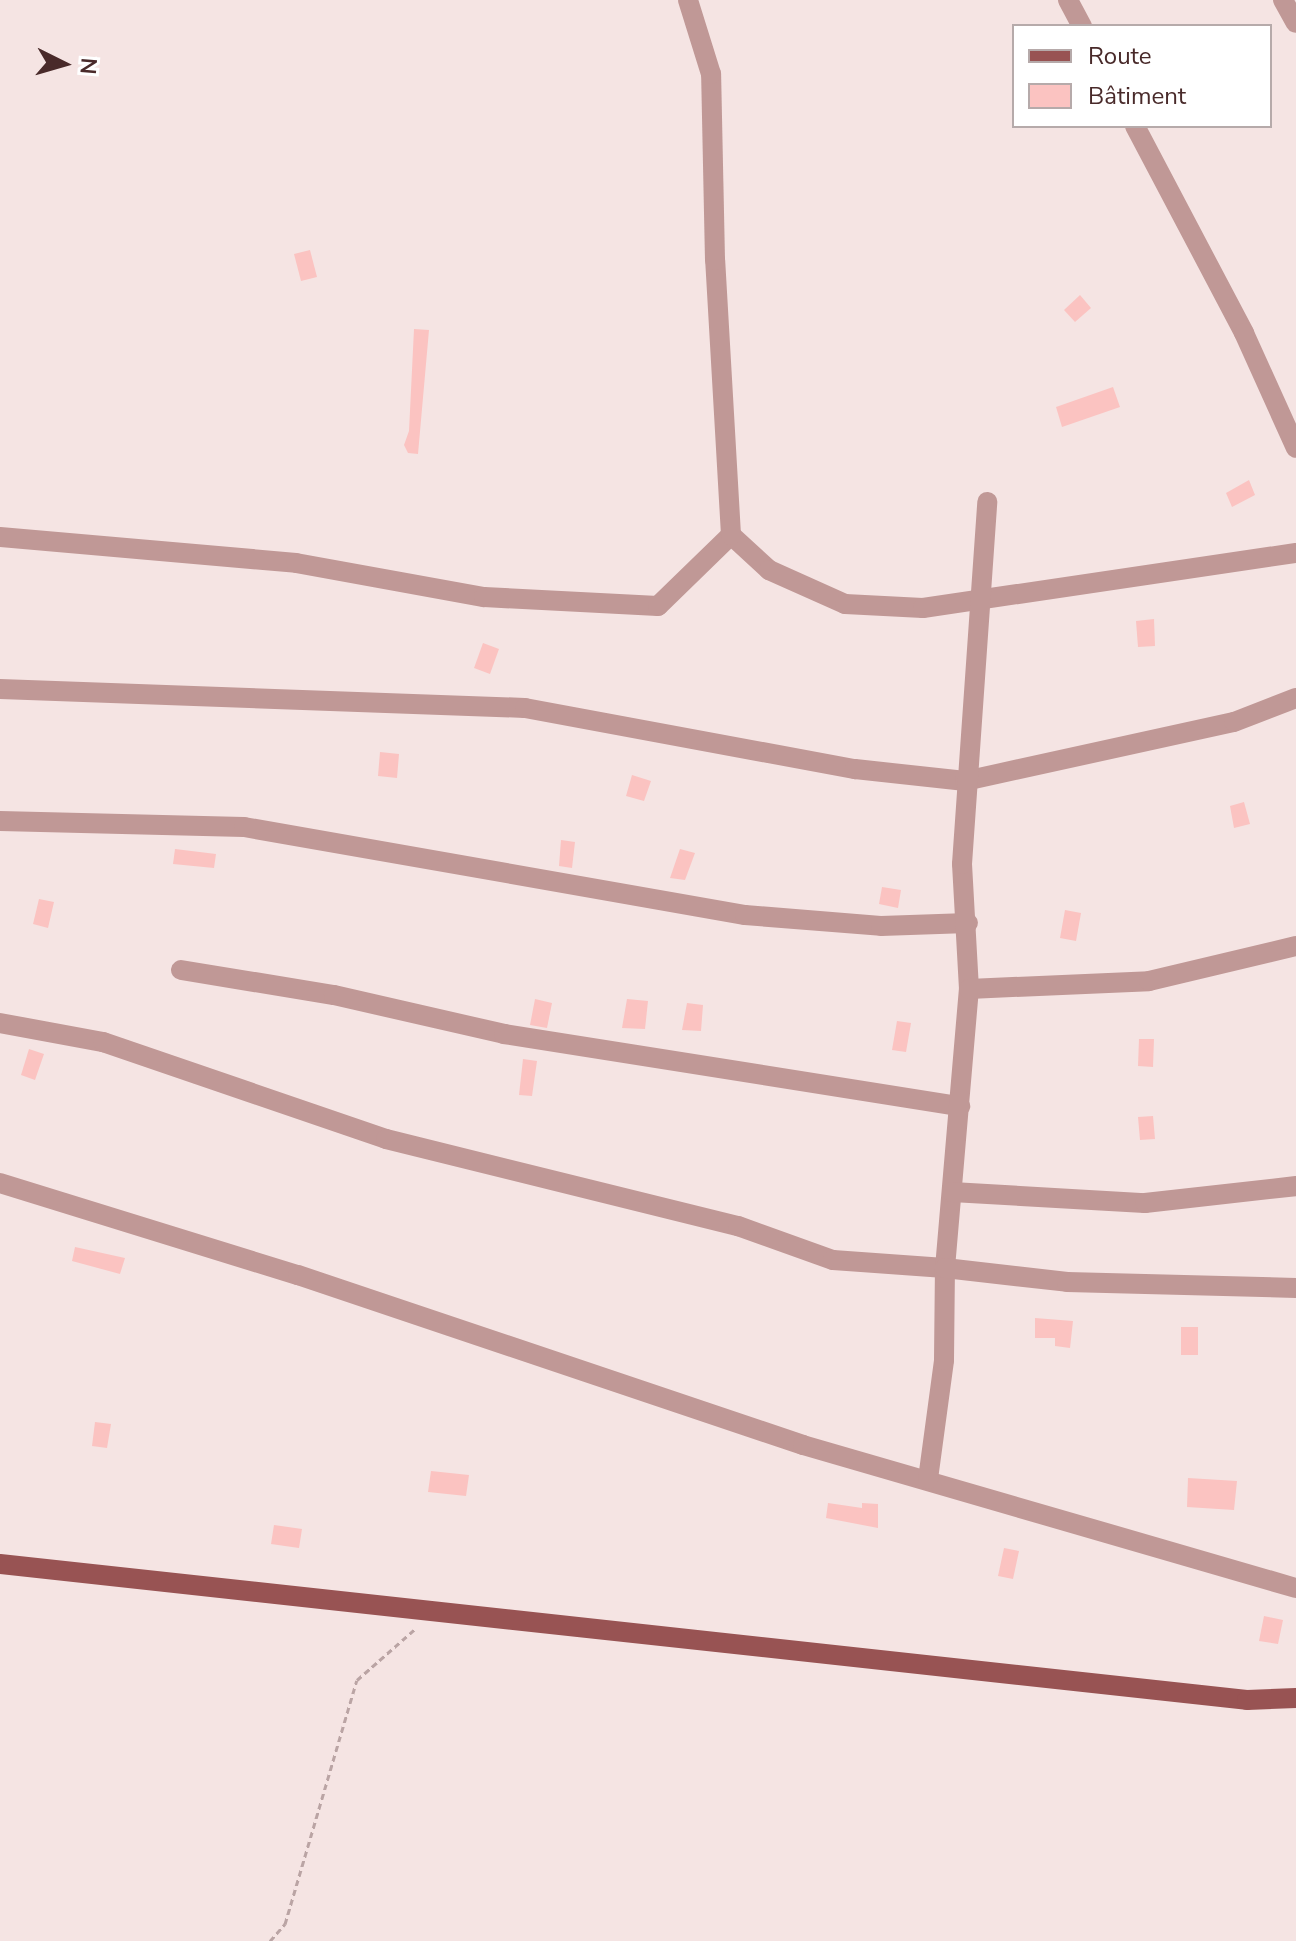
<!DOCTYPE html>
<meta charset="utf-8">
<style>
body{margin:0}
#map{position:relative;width:1296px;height:1941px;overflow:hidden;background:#f5e4e3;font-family:"Nunito Sans",sans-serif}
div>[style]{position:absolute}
.building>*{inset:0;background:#fbc3c1}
.path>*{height:3px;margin-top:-1.5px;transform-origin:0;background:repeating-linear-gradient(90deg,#baa4a4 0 6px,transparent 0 10px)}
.minor>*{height:20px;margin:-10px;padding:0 10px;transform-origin:10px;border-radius:10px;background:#c09896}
.major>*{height:20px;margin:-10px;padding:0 10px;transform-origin:10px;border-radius:10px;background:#985353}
span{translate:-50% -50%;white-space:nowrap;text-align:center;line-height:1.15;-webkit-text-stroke:6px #fff;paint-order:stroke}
.legend{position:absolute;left:1012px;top:24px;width:260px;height:104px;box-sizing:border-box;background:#fff;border:2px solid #b6aaaa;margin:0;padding:10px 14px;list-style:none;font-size:24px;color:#492a2a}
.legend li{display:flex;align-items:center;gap:16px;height:40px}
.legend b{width:40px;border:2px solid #b6aaaa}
.north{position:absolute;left:24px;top:24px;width:80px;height:80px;-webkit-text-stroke:6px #fff;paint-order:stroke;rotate:95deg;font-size:22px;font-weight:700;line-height:32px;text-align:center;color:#492a2a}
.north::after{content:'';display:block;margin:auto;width:28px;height:36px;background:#492a2a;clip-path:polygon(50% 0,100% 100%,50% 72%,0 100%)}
</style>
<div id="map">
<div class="building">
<div style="clip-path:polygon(310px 250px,317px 277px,301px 281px,294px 254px)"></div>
<div style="clip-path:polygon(1080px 295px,1091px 308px,1075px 322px,1064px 310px)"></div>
<div style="clip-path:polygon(414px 329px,429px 330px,418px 454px,408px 453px,404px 445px,409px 431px)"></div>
<div style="clip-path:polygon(1113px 387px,1120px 407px,1062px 427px,1056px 407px)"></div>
<div style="clip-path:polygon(1249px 480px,1255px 495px,1232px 507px,1226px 493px)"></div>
<div style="clip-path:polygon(1154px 619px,1155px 646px,1138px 647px,1136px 621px)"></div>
<div style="clip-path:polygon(483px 643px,499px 649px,490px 674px,474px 668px)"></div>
<div style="clip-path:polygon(380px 752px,399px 754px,397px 778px,378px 776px)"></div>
<div style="clip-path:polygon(632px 775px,651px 781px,644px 801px,626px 796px)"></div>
<div style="clip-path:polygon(1244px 802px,1250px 824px,1234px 828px,1230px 806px)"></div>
<div style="clip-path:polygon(561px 840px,575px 842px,572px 868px,559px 866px)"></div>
<div style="clip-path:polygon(175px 849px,216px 854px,214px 868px,173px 864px)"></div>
<div style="clip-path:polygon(680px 849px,695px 853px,685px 880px,670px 878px)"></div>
<div style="clip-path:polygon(882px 887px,901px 890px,898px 908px,879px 904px)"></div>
<div style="clip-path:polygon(39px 899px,54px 902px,48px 928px,33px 924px)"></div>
<div style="clip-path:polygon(1065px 910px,1081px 913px,1076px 941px,1060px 938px)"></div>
<div style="clip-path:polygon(535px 999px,552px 1003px,547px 1028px,530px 1025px)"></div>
<div style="clip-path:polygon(627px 999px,648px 1001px,645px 1029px,622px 1028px)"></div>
<div style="clip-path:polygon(687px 1003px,703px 1005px,701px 1031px,682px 1030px)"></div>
<div style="clip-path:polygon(897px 1021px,911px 1023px,906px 1052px,892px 1050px)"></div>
<div style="clip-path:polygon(1139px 1039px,1154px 1039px,1153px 1067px,1138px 1066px)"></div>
<div style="clip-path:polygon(29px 1049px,44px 1054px,35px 1080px,21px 1075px)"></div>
<div style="clip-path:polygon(523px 1059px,537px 1061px,532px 1096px,519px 1095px)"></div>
<div style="clip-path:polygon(1153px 1116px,1155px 1139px,1140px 1140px,1138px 1117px)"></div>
<div style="clip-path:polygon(75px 1247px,125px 1258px,120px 1274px,72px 1261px)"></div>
<div style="clip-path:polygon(1035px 1318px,1073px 1321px,1070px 1348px,1055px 1346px,1055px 1338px,1035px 1338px)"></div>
<div style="clip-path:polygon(1181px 1327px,1198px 1327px,1198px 1355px,1181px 1355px)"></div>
<div style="clip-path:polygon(95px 1422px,111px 1424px,107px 1448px,92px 1446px)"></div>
<div style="clip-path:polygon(431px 1471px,469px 1475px,466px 1496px,428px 1492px)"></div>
<div style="clip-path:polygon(1188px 1478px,1237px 1481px,1234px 1510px,1187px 1507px)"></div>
<div style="clip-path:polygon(828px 1503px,862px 1508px,862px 1503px,878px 1504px,878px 1528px,826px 1518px)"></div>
<div style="clip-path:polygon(274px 1525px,302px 1529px,299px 1548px,271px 1544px)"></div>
<div style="clip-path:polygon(1004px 1548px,1019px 1551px,1013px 1579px,998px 1576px)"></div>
<div style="clip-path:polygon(1264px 1616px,1283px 1620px,1278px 1644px,1259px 1641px)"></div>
</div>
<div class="path">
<div style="left:270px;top:1941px;width:23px;rotate:-49deg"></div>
<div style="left:285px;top:1924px;width:254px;rotate:-73.6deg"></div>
<div style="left:357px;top:1680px;width:79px;rotate:-41.4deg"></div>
</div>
<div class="minor">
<div style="left:1068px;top:0;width:30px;rotate:62deg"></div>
<div style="left:1283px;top:0;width:26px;rotate:61deg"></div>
<div style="left:1135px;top:126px;width:234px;rotate:62.2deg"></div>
<div style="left:1244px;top:333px;width:126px;rotate:65.7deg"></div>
<div style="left:731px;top:535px;width:52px;rotate:42.6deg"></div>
<div style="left:769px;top:570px;width:83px;rotate:24.1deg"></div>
<div style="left:845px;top:604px;width:78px;rotate:2.9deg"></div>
<div style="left:923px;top:608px;width:377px;rotate:-8.4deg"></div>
<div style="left:0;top:537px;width:297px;rotate:5deg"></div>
<div style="left:296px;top:563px;width:191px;rotate:10.3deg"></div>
<div style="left:484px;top:597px;width:174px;rotate:3deg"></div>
<div style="left:658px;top:606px;width:102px;rotate:-44.2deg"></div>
<div style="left:731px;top:535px;width:275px;rotate:-93.3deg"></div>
<div style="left:715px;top:260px;width:186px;rotate:-91.2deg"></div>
<div style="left:711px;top:74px;width:77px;rotate:-107.3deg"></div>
<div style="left:0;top:689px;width:525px;rotate:2.07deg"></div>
<div style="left:525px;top:708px;width:336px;rotate:10.5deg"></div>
<div style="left:855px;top:769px;width:111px;rotate:6.2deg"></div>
<div style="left:965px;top:781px;width:275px;rotate:-12.4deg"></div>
<div style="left:1234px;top:722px;width:66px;rotate:-21.2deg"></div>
<div style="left:0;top:821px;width:244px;rotate:1.4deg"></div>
<div style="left:244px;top:827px;width:509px;rotate:9.96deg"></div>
<div style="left:745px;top:915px;width:136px;rotate:4.6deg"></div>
<div style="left:881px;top:926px;width:87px;rotate:-2deg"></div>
<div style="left:181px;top:970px;width:155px;rotate:9.3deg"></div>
<div style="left:334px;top:995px;width:174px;rotate:12.9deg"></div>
<div style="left:504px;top:1034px;width:462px;rotate:9deg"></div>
<div style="left:969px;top:989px;width:125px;rotate:-93.2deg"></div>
<div style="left:962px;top:864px;width:363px;rotate:-86deg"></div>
<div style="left:0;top:1023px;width:105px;rotate:10.5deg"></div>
<div style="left:103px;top:1042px;width:299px;rotate:18.9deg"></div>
<div style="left:386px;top:1139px;width:363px;rotate:13.9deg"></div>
<div style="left:738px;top:1226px;width:101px;rotate:19.7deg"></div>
<div style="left:833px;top:1260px;width:112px;rotate:4.1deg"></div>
<div style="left:945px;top:1268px;width:280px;rotate:-85.1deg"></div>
<div style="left:969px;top:989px;width:180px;rotate:-2.5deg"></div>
<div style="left:1149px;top:981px;width:151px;rotate:-13.4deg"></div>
<div style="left:0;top:1183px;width:312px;rotate:17.2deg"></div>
<div style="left:298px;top:1275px;width:533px;rotate:18.6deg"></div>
<div style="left:803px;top:1445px;width:513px;rotate:16.18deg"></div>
<div style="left:952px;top:1192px;width:193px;rotate:3.3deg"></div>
<div style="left:1145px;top:1203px;width:152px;rotate:-6.4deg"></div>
<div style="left:928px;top:1479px;width:120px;rotate:-82.3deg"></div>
<div style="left:944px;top:1360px;width:92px;rotate:-89.4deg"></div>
<div style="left:945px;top:1268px;width:123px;rotate:6.5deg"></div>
<div style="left:1067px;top:1282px;width:229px;rotate:1.5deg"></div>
</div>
<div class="major">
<div style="left:0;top:1564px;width:1254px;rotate:6.22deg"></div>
<div style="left:1247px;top:1700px;width:49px;rotate:-2.3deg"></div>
</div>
<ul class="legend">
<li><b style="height:10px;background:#985353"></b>Route</li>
<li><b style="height:22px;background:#fbc3c1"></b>Bâtiment</li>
</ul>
<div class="north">N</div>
</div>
